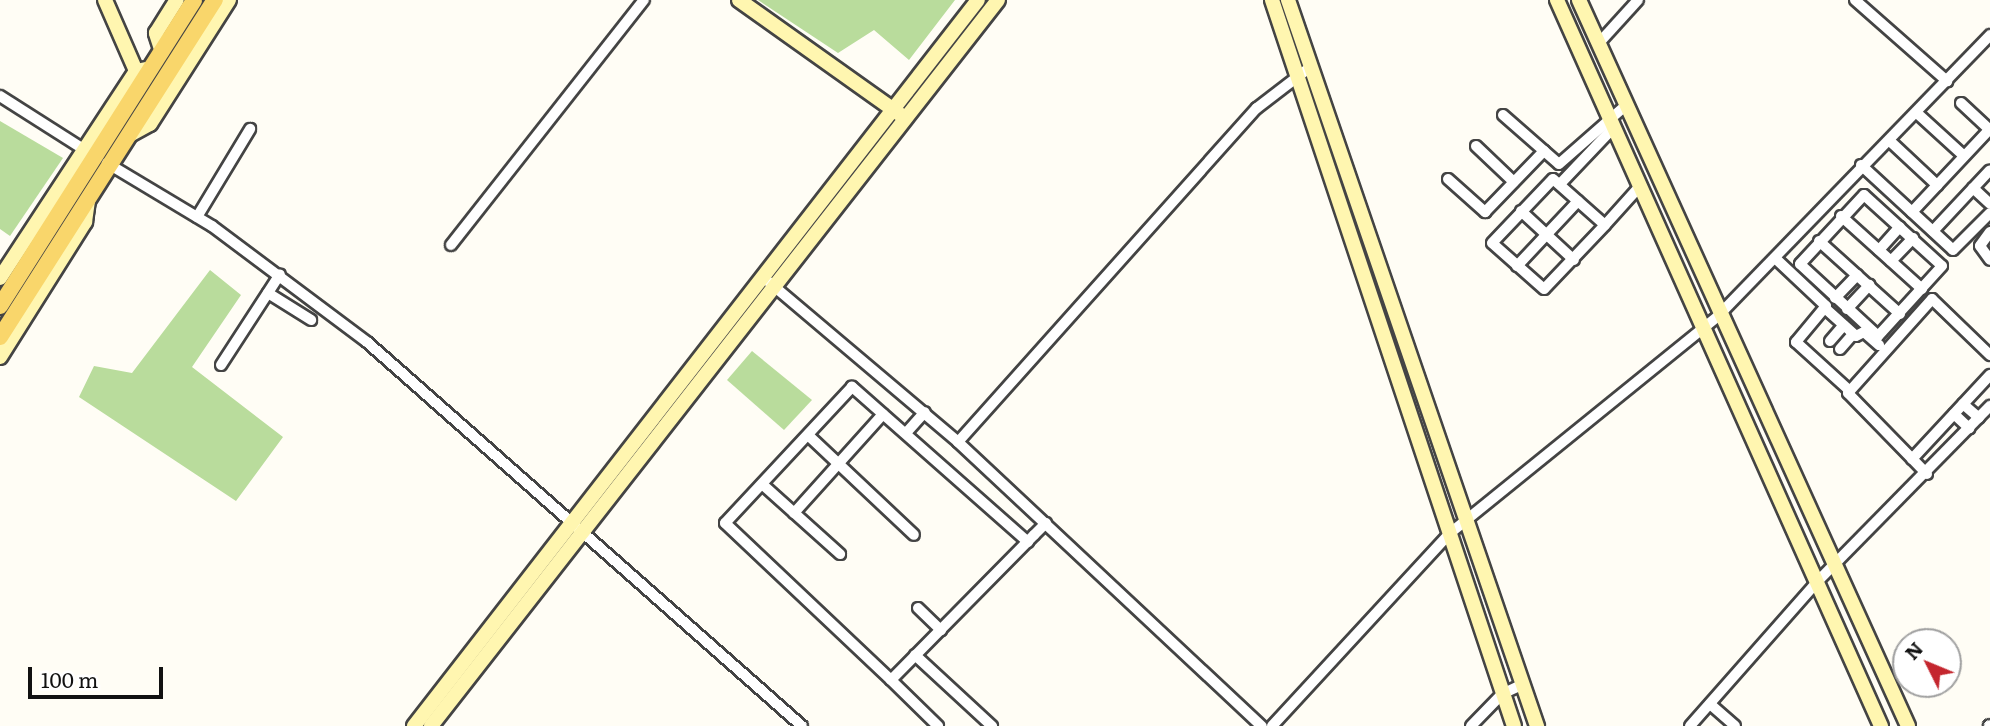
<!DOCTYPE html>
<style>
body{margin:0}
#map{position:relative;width:1990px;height:726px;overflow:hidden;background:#fffdf5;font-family:Literata,serif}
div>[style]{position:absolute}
.forest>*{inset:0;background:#b9dc9c}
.roads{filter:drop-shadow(2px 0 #444) drop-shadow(-2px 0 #444) drop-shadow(0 2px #444) drop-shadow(0 -2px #444)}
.street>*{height:10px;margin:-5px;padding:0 5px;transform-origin:5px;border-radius:5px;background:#fff}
.secondary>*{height:14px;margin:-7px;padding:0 7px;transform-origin:7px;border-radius:7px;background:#fff6b0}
.primary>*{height:16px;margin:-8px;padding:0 8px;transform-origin:8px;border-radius:8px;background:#f9d66b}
span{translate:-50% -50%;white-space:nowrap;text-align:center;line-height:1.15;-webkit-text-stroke:7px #fff;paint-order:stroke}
.north{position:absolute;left:1892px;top:628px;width:70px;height:70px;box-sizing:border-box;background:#fff;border:2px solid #a0a0a0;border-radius:50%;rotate:313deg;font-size:19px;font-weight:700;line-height:28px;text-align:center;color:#111}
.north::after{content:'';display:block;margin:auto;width:24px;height:32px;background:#c4262e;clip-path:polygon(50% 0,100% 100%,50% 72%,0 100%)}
.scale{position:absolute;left:28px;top:667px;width:135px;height:32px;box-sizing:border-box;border:4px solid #111;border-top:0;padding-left:9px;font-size:21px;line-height:24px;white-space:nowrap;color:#111;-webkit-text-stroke:5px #fff;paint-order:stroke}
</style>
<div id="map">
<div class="forest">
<div style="clip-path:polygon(758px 0,955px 0,909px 60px,874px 30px,838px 53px)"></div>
<div style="clip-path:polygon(0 121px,63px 158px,10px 236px,0 229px)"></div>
<div style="clip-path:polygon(210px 270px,241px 295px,192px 367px,283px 437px,236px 501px,79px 397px,94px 366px,132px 373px)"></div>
<div style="clip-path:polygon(752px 351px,812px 400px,784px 430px,727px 380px)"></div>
</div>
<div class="roads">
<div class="street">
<div style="left:1855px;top:0;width:123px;rotate:41.4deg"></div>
<div style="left:1599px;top:43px;width:58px;rotate:-47.8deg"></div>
<div style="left:0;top:96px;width:104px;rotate:32.5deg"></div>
<div style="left:1961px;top:103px;width:40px;rotate:43deg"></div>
<div style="left:1918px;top:114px;width:62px;rotate:42.4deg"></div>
<div style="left:1503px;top:115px;width:74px;rotate:41.2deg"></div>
<div style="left:1559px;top:164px;width:88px;rotate:-41.3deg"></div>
<div style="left:1892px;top:143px;width:62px;rotate:43deg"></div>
<div style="left:1476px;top:146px;width:52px;rotate:43.5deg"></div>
<div style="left:107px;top:163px;width:122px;rotate:31deg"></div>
<div style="left:212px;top:226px;width:194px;rotate:36.8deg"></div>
<div style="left:367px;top:342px;width:580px;rotate:41.44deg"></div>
<div style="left:1861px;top:165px;width:125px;rotate:42.7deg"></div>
<div style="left:1953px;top:250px;width:52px;rotate:-45deg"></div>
<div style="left:1448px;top:179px;width:50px;rotate:41.7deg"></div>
<div style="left:1485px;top:212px;width:85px;rotate:-46deg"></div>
<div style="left:1553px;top:179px;width:69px;rotate:41.5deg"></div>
<div style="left:1605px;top:225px;width:88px;rotate:133.6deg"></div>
<div style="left:1544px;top:289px;width:69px;rotate:-138.5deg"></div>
<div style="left:1492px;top:243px;width:88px;rotate:-46.4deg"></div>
<div style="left:1560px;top:184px;width:79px;rotate:-46.5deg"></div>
<div style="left:1973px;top:188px;width:23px;rotate:43deg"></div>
<div style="left:1864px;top:195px;width:105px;rotate:42.3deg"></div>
<div style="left:1942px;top:266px;width:95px;rotate:132.4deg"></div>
<div style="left:1878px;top:336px;width:106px;rotate:-137.3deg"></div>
<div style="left:1800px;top:264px;width:94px;rotate:-47.2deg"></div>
<div style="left:1521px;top:211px;width:72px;rotate:42.8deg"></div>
<div style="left:1912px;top:212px;width:114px;rotate:-46.8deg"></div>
<div style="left:1841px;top:216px;width:109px;rotate:42deg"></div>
<div style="left:197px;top:217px;width:103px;rotate:-58.9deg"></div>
<div style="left:1605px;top:225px;width:52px;rotate:-48.1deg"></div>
<div style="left:1933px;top:231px;width:83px;rotate:-46.9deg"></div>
<div style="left:1990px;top:232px;width:17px;rotate:126deg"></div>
<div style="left:1980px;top:246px;width:17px;rotate:54deg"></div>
<div style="left:1819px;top:241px;width:109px;rotate:42deg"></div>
<div style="left:451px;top:245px;width:312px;rotate:-51.8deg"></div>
<div style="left:1879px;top:250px;width:31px;rotate:-48deg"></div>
<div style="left:1775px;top:258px;width:70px;rotate:43.3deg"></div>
<div style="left:1826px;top:306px;width:47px;rotate:129.8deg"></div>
<div style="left:1796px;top:342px;width:72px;rotate:42.2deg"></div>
<div style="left:1891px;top:261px;width:32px;rotate:-46deg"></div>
<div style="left:1517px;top:266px;width:89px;rotate:-46.8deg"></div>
<div style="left:763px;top:277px;width:255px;rotate:40.2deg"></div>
<div style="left:958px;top:442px;width:416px;rotate:43.1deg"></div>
<div style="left:268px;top:293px;width:51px;rotate:32.1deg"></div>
<div style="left:1835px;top:298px;width:32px;rotate:-46deg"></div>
<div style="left:1826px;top:309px;width:40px;rotate:42deg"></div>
<div style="left:1856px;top:336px;width:9px;rotate:-27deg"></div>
<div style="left:1864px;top:332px;width:20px;rotate:41deg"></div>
<div style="left:1847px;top:309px;width:33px;rotate:-47deg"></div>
<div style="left:1830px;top:341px;width:21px;rotate:-49deg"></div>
<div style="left:1840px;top:349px;width:20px;rotate:-49deg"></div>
<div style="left:221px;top:365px;width:108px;rotate:-57deg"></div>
<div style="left:1963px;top:404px;width:21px;rotate:41deg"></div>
<div style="left:1954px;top:414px;width:21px;rotate:43deg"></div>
<div style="left:906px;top:433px;width:28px;rotate:-48deg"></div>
<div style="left:809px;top:436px;width:144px;rotate:43.3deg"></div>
<div style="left:958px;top:442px;width:448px;rotate:-48.2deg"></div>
<div style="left:1257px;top:108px;width:66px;rotate:-37.6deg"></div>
<div style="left:1912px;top:459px;width:115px;rotate:-47.1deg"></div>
<div style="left:1927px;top:474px;width:113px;rotate:-134.3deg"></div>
<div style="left:1848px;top:393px;width:126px;rotate:-48.2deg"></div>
<div style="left:1932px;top:299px;width:81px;rotate:44deg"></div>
<div style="left:762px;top:484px;width:105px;rotate:41.9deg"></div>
<div style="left:794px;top:513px;width:133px;rotate:-48deg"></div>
<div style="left:1028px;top:542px;width:235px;rotate:-138.6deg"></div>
<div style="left:852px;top:387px;width:186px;rotate:133deg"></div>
<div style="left:725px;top:523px;width:228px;rotate:43.4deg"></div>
<div style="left:891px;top:680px;width:204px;rotate:-45.4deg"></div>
<div style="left:1034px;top:535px;width:17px;rotate:-45deg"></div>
<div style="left:918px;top:608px;width:32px;rotate:44deg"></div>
<div style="left:915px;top:655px;width:105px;rotate:42.7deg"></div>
<div style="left:891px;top:680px;width:66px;rotate:44.4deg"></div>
<div style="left:1710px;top:704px;width:33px;rotate:41deg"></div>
<div style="left:1272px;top:726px;width:261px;rotate:-47.3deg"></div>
<div style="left:1449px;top:534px;width:348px;rotate:-39deg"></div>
<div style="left:1719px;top:315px;width:390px;rotate:-45.9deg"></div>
<div style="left:1471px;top:726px;width:45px;rotate:-45.9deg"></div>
<div style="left:1502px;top:694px;width:21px;rotate:-25deg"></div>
<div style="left:1690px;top:726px;width:192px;rotate:-48.6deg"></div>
<div style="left:1817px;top:582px;width:247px;rotate:-45.5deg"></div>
<div style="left:1989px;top:726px;width:1px;rotate:-45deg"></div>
</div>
<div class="secondary">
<div style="left:105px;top:0;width:77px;rotate:66.4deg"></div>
<div style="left:739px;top:0;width:199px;rotate:35.4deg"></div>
<div style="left:1272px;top:0;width:765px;rotate:71.57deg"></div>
<div style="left:1288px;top:0;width:768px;rotate:71.07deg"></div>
<div style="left:1557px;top:0;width:795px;rotate:65.95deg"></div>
<div style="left:1579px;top:0;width:797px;rotate:65.62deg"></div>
<div style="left:162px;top:52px;width:20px;rotate:-108deg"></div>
<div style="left:156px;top:33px;width:39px;rotate:-58deg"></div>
<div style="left:128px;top:136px;width:25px;rotate:-29deg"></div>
<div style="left:150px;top:124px;width:147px;rotate:-57.5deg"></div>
<div style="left:0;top:278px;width:248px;rotate:-56.7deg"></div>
<div style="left:136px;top:71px;width:16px;rotate:-11deg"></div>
<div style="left:0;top:357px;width:160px;rotate:-57.8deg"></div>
<div style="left:85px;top:222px;width:22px;rotate:-82deg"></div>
<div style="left:414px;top:726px;width:919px;rotate:-52.16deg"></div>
<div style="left:431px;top:726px;width:921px;rotate:-52.01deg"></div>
</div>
<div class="primary">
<div style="left:0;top:306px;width:362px;rotate:-57.6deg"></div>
<div style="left:0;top:337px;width:400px;rotate:-57.5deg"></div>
</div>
</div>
<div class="north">N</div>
<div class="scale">100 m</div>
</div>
